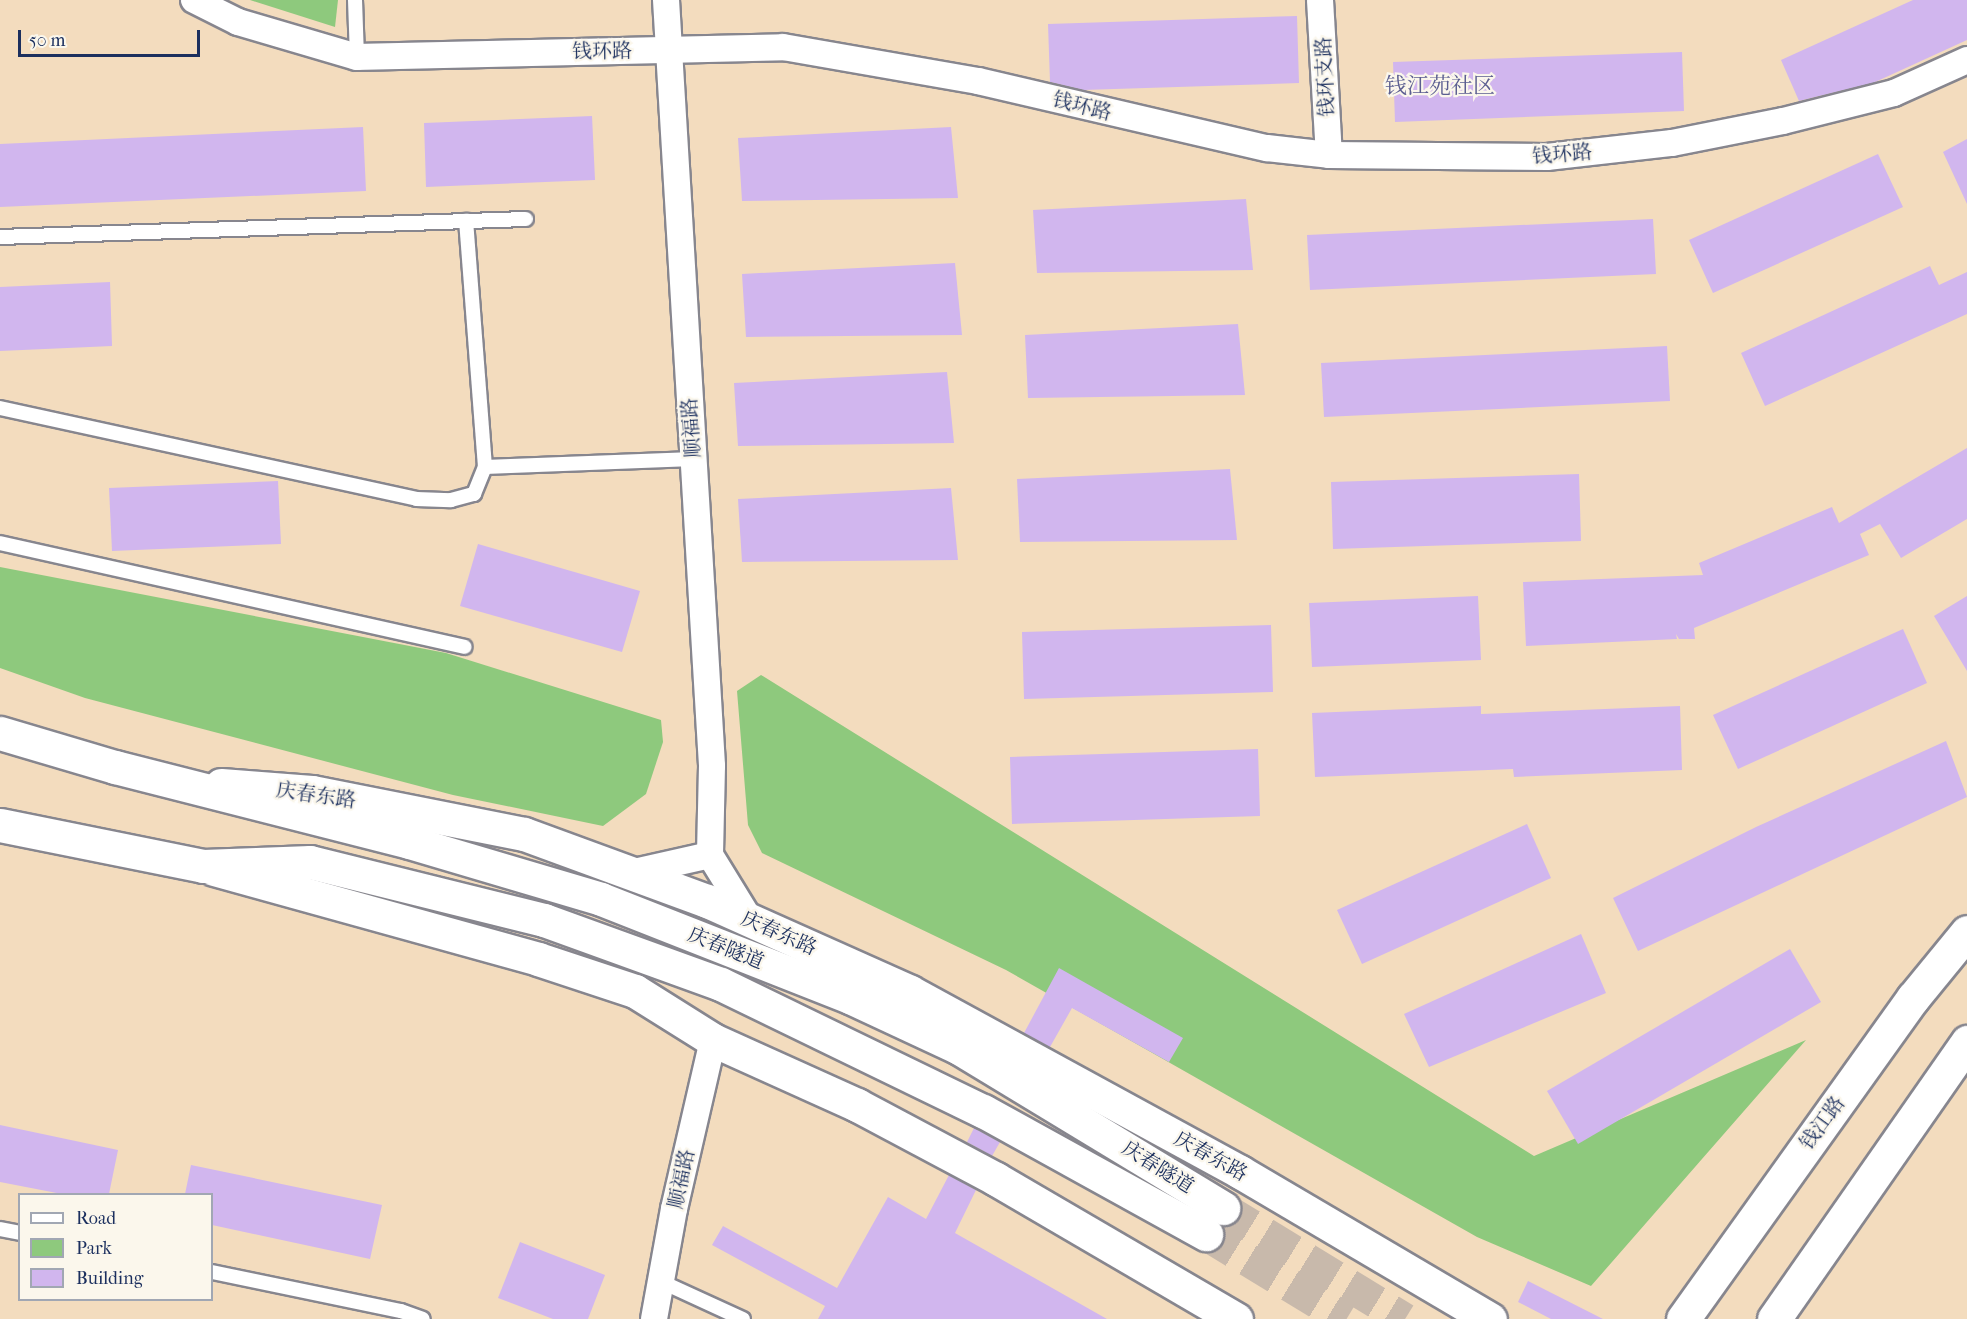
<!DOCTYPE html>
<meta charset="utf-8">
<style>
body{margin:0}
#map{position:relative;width:1967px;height:1319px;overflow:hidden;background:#f3dcbe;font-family:"IM FELL French Canon","Noto Serif SC",serif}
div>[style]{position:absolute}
.green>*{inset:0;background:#8ec97d}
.building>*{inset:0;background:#d1b6ee}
.primary-tunnel>*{height:33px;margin-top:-16.5px;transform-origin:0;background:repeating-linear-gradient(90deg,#c8b9ab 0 33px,transparent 0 49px)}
.roads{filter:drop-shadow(2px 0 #87868e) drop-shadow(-2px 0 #87868e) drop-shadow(0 2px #87868e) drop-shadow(0 -2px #87868e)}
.service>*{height:14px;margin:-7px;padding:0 7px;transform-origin:7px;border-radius:7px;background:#fff}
.minor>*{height:26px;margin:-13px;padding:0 13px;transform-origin:13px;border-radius:13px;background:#fff}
.secondary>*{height:33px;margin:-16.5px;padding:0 16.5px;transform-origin:16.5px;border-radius:16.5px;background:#fff}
.primary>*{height:33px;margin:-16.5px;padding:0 16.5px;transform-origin:16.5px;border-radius:16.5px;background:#fff}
span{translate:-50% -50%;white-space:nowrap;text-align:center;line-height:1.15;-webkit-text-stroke:4.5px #fbf7ec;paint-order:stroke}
.street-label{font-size:20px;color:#1b2f5e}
.quarter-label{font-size:22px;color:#5b5e90}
.legend{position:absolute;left:18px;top:1193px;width:195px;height:108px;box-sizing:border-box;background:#fbf7ec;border:2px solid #a1a7b3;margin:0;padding:8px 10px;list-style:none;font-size:18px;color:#1b2f5e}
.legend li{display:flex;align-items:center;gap:12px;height:30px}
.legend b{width:30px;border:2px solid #a1a7b3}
.scale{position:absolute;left:18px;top:30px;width:182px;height:27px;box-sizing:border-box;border:3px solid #1b2f5e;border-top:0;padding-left:8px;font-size:18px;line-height:21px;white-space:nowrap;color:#1b2f5e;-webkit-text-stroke:4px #fbf7ec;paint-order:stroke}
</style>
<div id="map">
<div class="green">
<div style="clip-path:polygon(250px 0,338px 0,335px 27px)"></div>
<div style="clip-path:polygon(0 567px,446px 653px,661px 720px,663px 742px,646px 794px,603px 826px,453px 795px,85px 698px,0 668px)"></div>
<div style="clip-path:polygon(761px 675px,1534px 1156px,1806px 1040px,1591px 1286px,1477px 1237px,1006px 970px,762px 853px,748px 825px,737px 691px)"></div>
</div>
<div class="building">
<div style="clip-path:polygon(1913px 0,1967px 0,1967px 40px,1873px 83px,1799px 101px,1781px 60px)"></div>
<div style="clip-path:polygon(1297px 16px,1299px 83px,1083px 90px,1050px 82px,1048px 24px)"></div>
<div style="clip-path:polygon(1682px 52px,1684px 111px,1395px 122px,1393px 62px)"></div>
<div style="clip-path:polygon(592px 116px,595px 180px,426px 187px,424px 123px)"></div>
<div style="clip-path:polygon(363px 127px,366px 191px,0 207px,0 144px)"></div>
<div style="clip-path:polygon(951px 127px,958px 198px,742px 201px,738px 138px)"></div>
<div style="clip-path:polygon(1967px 139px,1967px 204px,1943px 152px)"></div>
<div style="clip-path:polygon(1878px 154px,1903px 207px,1713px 293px,1689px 240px)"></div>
<div style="clip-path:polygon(1246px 199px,1253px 270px,1037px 273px,1033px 210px)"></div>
<div style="clip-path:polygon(1653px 219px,1656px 274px,1310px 290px,1307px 235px)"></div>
<div style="clip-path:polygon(955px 263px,962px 335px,746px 337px,742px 274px)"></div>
<div style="clip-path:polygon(1930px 266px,1939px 285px,1967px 272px,1967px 314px,1765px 406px,1741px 353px)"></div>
<div style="clip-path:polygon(110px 282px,112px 346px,0 351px,0 287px)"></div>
<div style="clip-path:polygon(1238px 324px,1245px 395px,1028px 398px,1025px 335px)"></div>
<div style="clip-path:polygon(1667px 346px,1670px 401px,1324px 417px,1321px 363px)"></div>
<div style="clip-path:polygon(947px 372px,954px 443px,738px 446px,734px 383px)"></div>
<div style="clip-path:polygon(1967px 448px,1967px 519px,1901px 558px,1880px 524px,1860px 534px,1869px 555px,1694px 628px,1695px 639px,1679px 639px,1676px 634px,1677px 639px,1526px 646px,1523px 582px,1703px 575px,1699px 563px,1832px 507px,1839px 523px)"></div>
<div style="clip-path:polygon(1230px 469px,1237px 540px,1020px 542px,1017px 479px)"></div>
<div style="clip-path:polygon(1579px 474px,1581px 541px,1333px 549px,1331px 482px)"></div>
<div style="clip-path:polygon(278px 481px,281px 544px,112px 551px,109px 488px)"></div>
<div style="clip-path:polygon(951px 488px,958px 560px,742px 562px,738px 499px)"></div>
<div style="clip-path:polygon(478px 544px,640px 591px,622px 652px,460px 606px)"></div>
<div style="clip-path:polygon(1478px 596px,1481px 660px,1312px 667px,1309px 603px)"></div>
<div style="clip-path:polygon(1967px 596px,1967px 671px,1934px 616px)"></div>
<div style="clip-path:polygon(1271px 625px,1273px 692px,1024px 699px,1022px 632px)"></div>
<div style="clip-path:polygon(1903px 629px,1927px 683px,1738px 769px,1713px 715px)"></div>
<div style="clip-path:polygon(1481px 706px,1481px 714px,1680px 706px,1682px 770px,1514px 777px,1513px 769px,1315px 777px,1312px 713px)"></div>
<div style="clip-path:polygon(1946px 741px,1967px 797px,1638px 951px,1613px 898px,1756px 827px)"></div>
<div style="clip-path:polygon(1258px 749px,1260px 816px,1012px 824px,1010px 757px)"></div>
<div style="clip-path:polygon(1527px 824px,1551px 878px,1362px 964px,1337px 910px)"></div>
<div style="clip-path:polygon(1581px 934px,1606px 993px,1429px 1067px,1404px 1014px)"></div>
<div style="clip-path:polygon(1790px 949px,1821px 1002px,1578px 1144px,1547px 1091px)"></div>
<div style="clip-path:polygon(1059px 968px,1183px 1038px,1169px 1062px,1072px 1008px,1050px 1047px,1024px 1033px)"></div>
<div style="clip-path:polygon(0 1125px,118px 1150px,109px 1194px,62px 1194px,0 1182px)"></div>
<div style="clip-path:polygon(974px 1128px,1000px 1142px,992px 1156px,967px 1142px)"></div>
<div style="clip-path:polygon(191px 1165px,382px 1205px,370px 1259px,212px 1225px,212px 1194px,185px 1194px)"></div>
<div style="clip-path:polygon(949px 1175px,976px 1190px,955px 1233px,1107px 1319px,818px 1319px,825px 1306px,712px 1245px,723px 1226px,837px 1288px,888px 1197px,926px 1219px)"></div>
<div style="clip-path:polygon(520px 1242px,605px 1275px,588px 1319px,553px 1319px,498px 1298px)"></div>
<div style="clip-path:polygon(1528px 1281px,1603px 1319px,1551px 1319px,1518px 1302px)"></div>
</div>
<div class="primary-tunnel">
<div style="left:1223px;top:1208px;width:213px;rotate:31.4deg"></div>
<div style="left:1206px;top:1234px;width:164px;rotate:31.3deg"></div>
</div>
<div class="roads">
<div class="service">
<div style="left:355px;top:0;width:57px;rotate:88deg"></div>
<div style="left:0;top:237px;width:526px;rotate:-1.96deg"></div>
<div style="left:0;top:408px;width:426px;rotate:12.3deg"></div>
<div style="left:416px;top:499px;width:35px;rotate:2deg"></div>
<div style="left:451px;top:500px;width:24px;rotate:-15deg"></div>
<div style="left:474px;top:494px;width:29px;rotate:-68deg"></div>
<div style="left:485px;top:467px;width:247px;rotate:-94.4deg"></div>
<div style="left:485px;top:467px;width:208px;rotate:-2.2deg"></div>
<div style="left:0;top:543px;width:476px;rotate:12.6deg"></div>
<div style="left:0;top:1229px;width:20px;rotate:11deg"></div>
<div style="left:212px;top:1272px;width:193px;rotate:11.7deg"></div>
<div style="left:401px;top:1311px;width:23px;rotate:20deg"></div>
<div style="left:662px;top:1282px;width:89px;rotate:24.6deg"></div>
</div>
<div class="minor">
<div style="left:194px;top:0;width:49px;rotate:26.6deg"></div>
<div style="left:238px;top:22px;width:124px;rotate:16.4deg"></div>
<div style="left:357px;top:57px;width:426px;rotate:-1.3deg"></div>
<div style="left:783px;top:47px;width:198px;rotate:9.9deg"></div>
<div style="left:978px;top:81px;width:297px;rotate:13.1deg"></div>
<div style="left:1267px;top:148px;width:62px;rotate:6.4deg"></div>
<div style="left:1329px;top:155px;width:218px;rotate:0.5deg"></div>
<div style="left:1547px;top:157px;width:126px;rotate:-6.4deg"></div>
<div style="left:1672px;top:143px;width:113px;rotate:-11.2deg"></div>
<div style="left:1783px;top:121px;width:114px;rotate:-14.2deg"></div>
<div style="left:1894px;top:93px;width:80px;rotate:-24.3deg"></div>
<div style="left:666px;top:0;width:767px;rotate:86.56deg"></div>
<div style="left:712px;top:766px;width:89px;rotate:91.3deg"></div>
<div style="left:1320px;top:0;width:155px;rotate:86.7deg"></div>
<div style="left:710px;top:855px;width:76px;rotate:58.4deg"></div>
<div style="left:630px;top:873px;width:82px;rotate:-12.7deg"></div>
<div style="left:654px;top:1319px;width:112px;rotate:-79.7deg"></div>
<div style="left:674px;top:1209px;width:173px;rotate:-77deg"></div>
</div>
<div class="secondary">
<div style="left:221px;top:785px;width:91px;rotate:4.4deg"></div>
<div style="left:312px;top:792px;width:216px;rotate:11.2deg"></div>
<div style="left:524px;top:834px;width:195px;rotate:20.1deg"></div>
<div style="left:707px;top:901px;width:222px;rotate:24.1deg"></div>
<div style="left:910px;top:992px;width:376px;rotate:28.6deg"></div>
<div style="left:1240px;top:1172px;width:290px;rotate:30.5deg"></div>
<div style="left:214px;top:869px;width:336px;rotate:15.5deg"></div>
<div style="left:538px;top:959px;width:102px;rotate:18.3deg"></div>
<div style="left:635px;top:991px;width:92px;rotate:32.1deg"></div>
<div style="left:713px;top:1040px;width:158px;rotate:24.3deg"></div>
<div style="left:857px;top:1105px;width:157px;rotate:28deg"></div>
<div style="left:996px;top:1179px;width:278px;rotate:30.3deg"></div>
<div style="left:1683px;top:1319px;width:395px;rotate:-54.4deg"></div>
<div style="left:1913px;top:998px;width:85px;rotate:-50.7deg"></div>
<div style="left:1774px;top:1319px;width:338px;rotate:-55.1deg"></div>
</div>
<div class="primary">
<div style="left:0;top:733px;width:120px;rotate:16.5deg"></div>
<div style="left:115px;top:767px;width:303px;rotate:14.3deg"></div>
<div style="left:409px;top:842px;width:200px;rotate:16.5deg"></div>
<div style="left:601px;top:899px;width:270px;rotate:21.5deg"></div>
<div style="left:852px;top:998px;width:118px;rotate:25deg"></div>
<div style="left:959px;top:1048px;width:309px;rotate:31.2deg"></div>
<div style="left:0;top:825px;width:207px;rotate:11.4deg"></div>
<div style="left:203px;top:866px;width:107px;rotate:-2.1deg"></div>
<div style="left:310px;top:862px;width:241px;rotate:13.9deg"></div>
<div style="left:544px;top:920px;width:188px;rotate:19.9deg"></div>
<div style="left:721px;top:984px;width:291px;rotate:25.9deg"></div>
<div style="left:983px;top:1111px;width:255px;rotate:28.9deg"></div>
</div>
</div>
<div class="street-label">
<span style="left:602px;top:51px;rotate:-1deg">钱环路</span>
<span style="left:1325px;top:77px;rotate:-93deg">钱环支路</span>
<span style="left:1082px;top:106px;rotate:14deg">钱环路</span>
<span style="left:1562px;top:154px;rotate:-5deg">钱环路</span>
<span style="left:691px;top:428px;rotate:-94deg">顺福路</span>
<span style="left:316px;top:795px;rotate:8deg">庆春东路</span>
<span style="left:779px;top:933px;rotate:24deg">庆春东路</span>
<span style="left:726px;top:948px;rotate:22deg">庆春隧道</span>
<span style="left:1822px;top:1123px;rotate:-54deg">钱江路</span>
<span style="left:1211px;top:1156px;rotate:29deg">庆春东路</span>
<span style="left:1158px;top:1167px;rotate:32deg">庆春隧道</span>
<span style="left:681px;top:1179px;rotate:-78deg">顺福路</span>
</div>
<div class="quarter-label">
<span style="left:1440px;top:87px">钱江苑社区</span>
</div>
<ul class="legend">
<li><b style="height:8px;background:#fff"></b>Road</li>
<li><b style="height:16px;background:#8ec97d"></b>Park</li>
<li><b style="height:16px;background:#d1b6ee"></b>Building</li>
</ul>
<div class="scale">50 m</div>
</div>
